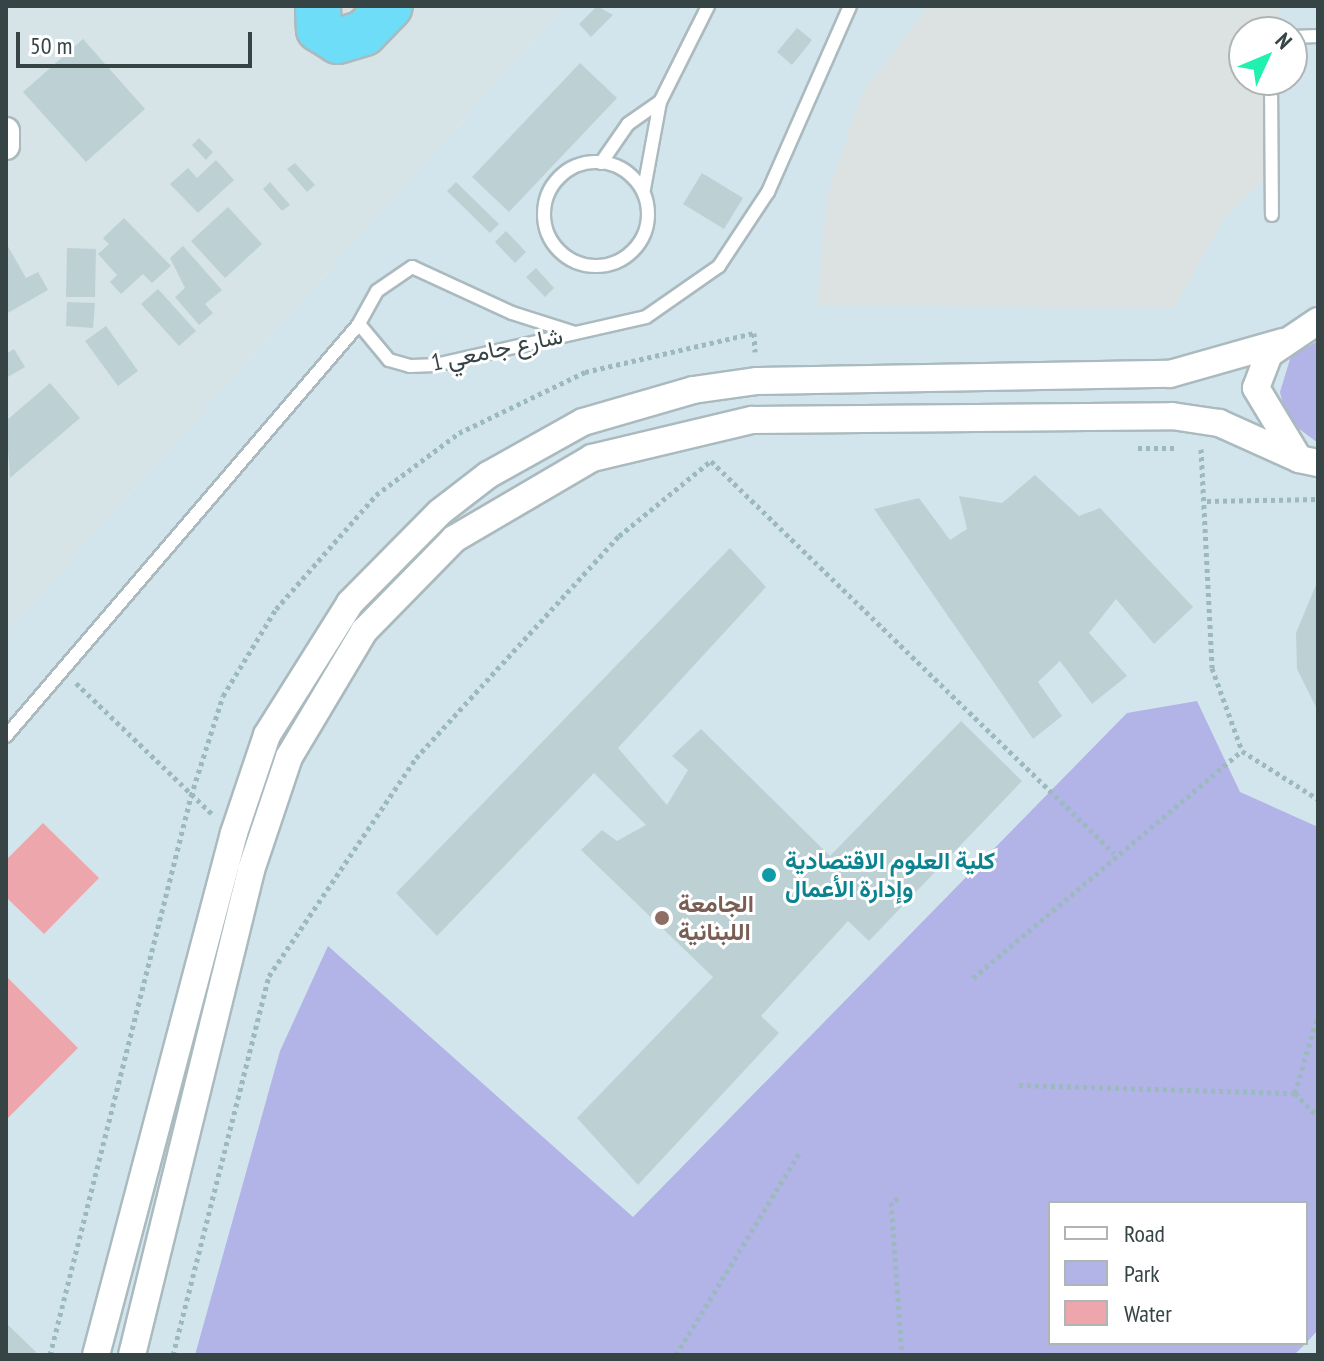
<!DOCTYPE html>
<meta charset="utf-8">
<style>
body{margin:0}
#map{position:relative;width:1324px;height:1361px;overflow:hidden;background:#e8f0f3;font-family:"PT Sans Narrow",Vazirmatn,sans-serif}
div>[style]{position:absolute}
.residential>*{inset:0;background:#d6e3e7}
.education>*{inset:0;background:#d2e5ec}
.green>*{inset:0;background:#b2b3e6}
.parking>*{inset:0;background:#dce1e1}
.water>*{inset:0;background:#eda6ab}
.building>*{inset:0;background:#bdd1d4}
.path>*{height:5px;margin-top:-2.5px;transform-origin:0;background:repeating-linear-gradient(90deg,#9cb9bf 0 4px,transparent 0 8px)}
.roads{filter:drop-shadow(2px 0 #aababe) drop-shadow(-2px 0 #aababe) drop-shadow(0 2px #aababe) drop-shadow(0 -2px #aababe)}
.lane>*{height:12px;margin:-6px;padding:0 6px;transform-origin:6px;border-radius:6px;background:#fff}
.lane>.ring{margin:-6px;padding:0;box-sizing:content-box;background:none;border:12px solid #fff;border-radius:50%}
.street>*{height:26px;margin:-13px;padding:0 13px;transform-origin:13px;border-radius:13px;background:#fff}
.highway>*{height:44px;margin:-22px;padding:0 22px;transform-origin:22px;border-radius:22px;background:#6eddf8}
.dots>*{width:22px;height:22px;translate:-50% -50%;box-sizing:border-box;border:4px solid #fff;border-radius:50%}
span{translate:-50% -50%;white-space:nowrap;text-align:center;line-height:1.15;-webkit-text-stroke:6px #fff;paint-order:stroke}
.street-label{font-size:24px;color:#374446}
.culture-label{font-size:24px;color:#0d838f;font-weight:700}
.left{translate:0 -50%;text-align:left}
.education-label{font-size:24px;color:#785e54;font-weight:700}
.frame{position:absolute;inset:0;border:8px solid #374446;pointer-events:none}
.legend{position:absolute;left:1048px;top:1201px;width:260px;height:144px;box-sizing:border-box;background:#fff;border:2px solid #afb4b5;margin:0;padding:10px 14px;list-style:none;font-size:24px;color:#374446}
.legend li{display:flex;align-items:center;gap:16px;height:40px}
.legend b{width:40px;border:2px solid #afb4b5}
.north{position:absolute;left:1228px;top:16px;width:80px;height:80px;box-sizing:border-box;background:#fff;border:2px solid #afb4b5;border-radius:50%;rotate:46deg;font-size:22px;font-weight:700;line-height:32px;text-align:center;color:#374446}
.north::after{content:'';display:block;margin:auto;width:28px;height:36px;background:#21f1ae;clip-path:polygon(50% 0,100% 100%,50% 72%,0 100%)}
.scale{position:absolute;left:16px;top:32px;width:236px;height:36px;box-sizing:border-box;border:4px solid #374446;border-top:0;padding-left:10px;font-size:24px;line-height:28px;white-space:nowrap;color:#374446;-webkit-text-stroke:6px #fff;paint-order:stroke}
</style>
<div id="map">
<div class="residential">
<div style="clip-path:polygon(6px 6px,565px 6px,6px 633px)"></div>
</div>
<div class="education">
<div style="clip-path:polygon(evenodd,565px 6px,1318px 6px,1318px 1355px,6px 1355px,6px 633px,565px 6px,1244px 32px,1292px 32px,1292px 80px,1244px 80px,1244px 32px,565px 6px,1050px 1203px,1306px 1203px,1306px 1343px,1050px 1343px,1050px 1203px)"></div>
</div>
<div class="green">
<div style="clip-path:polygon(1318px 341px,1318px 443px,1286px 419px,1280px 392px,1291px 356px)"></div>
<div style="clip-path:polygon(1197px 701px,1240px 792px,1318px 827px,1318px 1330px,1306px 1343px,1306px 1203px,1050px 1203px,1050px 1343px,1306px 1343px,1294px 1355px,195px 1355px,280px 1051px,328px 946px,633px 1217px,1127px 713px)"></div>
</div>
<div class="parking">
<div style="clip-path:polygon(928px 6px,1280px 6px,1279px 32px,1244px 32px,1244px 80px,1277px 80px,1273px 171px,1224px 218px,1174px 308px,817px 305px,827px 196px,862px 93px)"></div>
</div>
<div class="water">
<div style="clip-path:polygon(43px 823px,99px 878px,44px 934px,6px 897px,6px 860px)"></div>
<div style="clip-path:polygon(6px 976px,78px 1048px,6px 1120px)"></div>
</div>
<div class="building">
<div style="clip-path:polygon(597px 6px,613px 15px,591px 37px,579px 24px)"></div>
<div style="clip-path:polygon(797px 28px,812px 40px,792px 65px,777px 52px)"></div>
<div style="clip-path:polygon(83px 39px,145px 109px,86px 162px,23px 92px)"></div>
<div style="clip-path:polygon(580px 63px,617px 98px,509px 212px,472px 177px)"></div>
<div style="clip-path:polygon(199px 138px,213px 152px,206px 160px,192px 145px)"></div>
<div style="clip-path:polygon(216px 160px,234px 180px,198px 213px,170px 184px,188px 168px,197px 178px)"></div>
<div style="clip-path:polygon(295px 163px,315px 185px,307px 192px,287px 169px)"></div>
<div style="clip-path:polygon(702px 173px,743px 198px,724px 229px,683px 204px)"></div>
<div style="clip-path:polygon(270px 182px,290px 205px,282px 211px,263px 189px)"></div>
<div style="clip-path:polygon(456px 182px,499px 224px,490px 233px,447px 191px)"></div>
<div style="clip-path:polygon(228px 207px,262px 244px,225px 278px,191px 241px)"></div>
<div style="clip-path:polygon(124px 218px,171px 266px,152px 283px,143px 274px,121px 294px,110px 282px,117px 275px,98px 254px,109px 244px,103px 238px)"></div>
<div style="clip-path:polygon(506px 231px,526px 252px,515px 263px,495px 242px)"></div>
<div style="clip-path:polygon(6px 243px,26px 278px,38px 272px,48px 290px,6px 314px)"></div>
<div style="clip-path:polygon(183px 246px,222px 290px,205px 304px,213px 313px,199px 325px,175px 297px,185px 288px,170px 258px)"></div>
<div style="clip-path:polygon(67px 248px,96px 249px,95px 297px,66px 297px)"></div>
<div style="clip-path:polygon(536px 268px,554px 288px,545px 297px,526px 277px)"></div>
<div style="clip-path:polygon(158px 289px,196px 331px,179px 346px,141px 304px)"></div>
<div style="clip-path:polygon(67px 302px,95px 303px,93px 328px,66px 326px)"></div>
<div style="clip-path:polygon(106px 326px,138px 371px,118px 386px,85px 341px)"></div>
<div style="clip-path:polygon(14px 349px,25px 367px,6px 378px,6px 354px)"></div>
<div style="clip-path:polygon(50px 383px,80px 418px,10px 478px,6px 421px)"></div>
<div style="clip-path:polygon(1035px 475px,1079px 516px,1100px 508px,1193px 607px,1154px 644px,1116px 599px,1089px 633px,1127px 676px,1092px 704px,1060px 661px,1038px 682px,1062px 716px,1033px 739px,874px 509px,919px 498px,950px 540px,967px 529px,959px 496px,1002px 503px)"></div>
<div style="clip-path:polygon(730px 548px,766px 587px,618px 748px,667px 805px,688px 770px,672px 756px,701px 729px,830px 856px,961px 721px,1022px 781px,869px 941px,848px 921px,761px 1016px,779px 1033px,638px 1185px,577px 1118px,713px 977px,581px 850px,602px 830px,617px 841px,646px 825px,594px 773px,437px 936px,396px 893px)"></div>
<div style="clip-path:polygon(1318px 580px,1318px 711px,1297px 669px,1296px 633px)"></div>
<div style="clip-path:polygon(6px 1323px,36px 1352px,33px 1355px,6px 1355px)"></div>
</div>
<div class="path">
<div style="left:1138px;top:448px;width:38px"></div>
<div style="left:1201px;top:449px;width:219px;rotate:87.1deg"></div>
<div style="left:1212px;top:668px;width:88px;rotate:70.1deg"></div>
<div style="left:1242px;top:751px;width:90px;rotate:32.3deg"></div>
<div style="left:711px;top:461px;width:562px;rotate:44.21deg"></div>
<div style="left:1207px;top:501px;width:111px;rotate:-1deg"></div>
<div style="left:76px;top:683px;width:190px;rotate:43.9deg"></div>
<div style="left:973px;top:978px;width:352px;rotate:-40.2deg"></div>
<div style="left:1019px;top:1085px;width:276px;rotate:1.7deg"></div>
<div style="left:1295px;top:1093px;width:33px;rotate:46deg"></div>
<div style="left:1295px;top:1093px;width:81px;rotate:-73.6deg"></div>
<div style="left:898px;top:1198px;width:8px;rotate:150deg"></div>
<div style="left:891px;top:1202px;width:153px;rotate:85.9deg"></div>
<div style="left:50px;top:1355px;width:577px;rotate:-75.84deg"></div>
<div style="left:191px;top:796px;width:105px;rotate:-72.3deg"></div>
<div style="left:223px;top:696px;width:102px;rotate:-58.7deg"></div>
<div style="left:276px;top:609px;width:152px;rotate:-48.7deg"></div>
<div style="left:376px;top:495px;width:104px;rotate:-36.8deg"></div>
<div style="left:459px;top:433px;width:140px;rotate:-25.8deg"></div>
<div style="left:585px;top:372px;width:173px;rotate:-13deg"></div>
<div style="left:754px;top:333px;width:19px;rotate:87deg"></div>
<div style="left:173px;top:1355px;width:391px;rotate:-75.8deg"></div>
<div style="left:269px;top:976px;width:263px;rotate:-56deg"></div>
<div style="left:416px;top:758px;width:301px;rotate:-47.6deg"></div>
<div style="left:619px;top:536px;width:120px;rotate:-39.3deg"></div>
<div style="left:676px;top:1355px;width:238px;rotate:-58.6deg"></div>
</div>
<div class="roads">
<div class="lane">
<div style="left:1292px;top:37px;width:26px;rotate:-2deg"></div>
<div style="left:1271px;top:80px;width:135px;rotate:89.6deg"></div>
<div class="ring" style="left:544px;top:162px;width:92px;height:92px"></div>
<div style="left:601px;top:163px;width:47px;rotate:-55.3deg"></div>
<div style="left:628px;top:124px;width:39px;rotate:-35deg"></div>
<div style="left:644px;top:189px;width:88px;rotate:-79.6deg"></div>
<div style="left:660px;top:102px;width:107px;rotate:-63.4deg"></div>
<div style="left:575px;top:333px;width:66px;rotate:-162.4deg"></div>
<div style="left:512px;top:313px;width:110px;rotate:-155.3deg"></div>
<div style="left:412px;top:267px;width:42px;rotate:145.6deg"></div>
<div style="left:377px;top:291px;width:38px;rotate:119deg"></div>
<div style="left:359px;top:324px;width:47px;rotate:50.2deg"></div>
<div style="left:389px;top:360px;width:22px;rotate:16deg"></div>
<div style="left:410px;top:366px;width:25px;rotate:-2deg"></div>
<div style="left:435px;top:365px;width:216px;rotate:-12.8deg"></div>
<div style="left:646px;top:317px;width:89px;rotate:-34.9deg"></div>
<div style="left:719px;top:266px;width:89px;rotate:-56.5deg"></div>
<div style="left:768px;top:192px;width:203px;rotate:-66.2deg"></div>
<div style="left:6px;top:736px;width:543px;rotate:-49.41deg"></div>
</div>
<div class="street">
<div style="left:6px;top:131px;width:15px;rotate:90deg"></div>
<div style="left:1318px;top:321px;width:59px;rotate:146deg"></div>
<div style="left:1269px;top:354px;width:36px;rotate:111deg"></div>
<div style="left:1256px;top:388px;width:83px;rotate:58.8deg"></div>
<div style="left:1299px;top:459px;width:19px;rotate:12deg"></div>
<div style="left:96px;top:1355px;width:540px;rotate:-75.19deg"></div>
<div style="left:234px;top:833px;width:103px;rotate:-71.4deg"></div>
<div style="left:267px;top:735px;width:156px;rotate:-57.8deg"></div>
<div style="left:350px;top:603px;width:128px;rotate:-45.3deg"></div>
<div style="left:440px;top:512px;width:61px;rotate:-37.6deg"></div>
<div style="left:488px;top:475px;width:109px;rotate:-29.2deg"></div>
<div style="left:583px;top:422px;width:115px;rotate:-16.2deg"></div>
<div style="left:693px;top:390px;width:65px;rotate:-8deg"></div>
<div style="left:757px;top:381px;width:413px;rotate:-1deg"></div>
<div style="left:1170px;top:374px;width:117px;rotate:-15.8deg"></div>
<div style="left:132px;top:1355px;width:499px;rotate:-76.2deg"></div>
<div style="left:251px;top:870px;width:119px;rotate:-71.4deg"></div>
<div style="left:289px;top:757px;width:147px;rotate:-59.2deg"></div>
<div style="left:364px;top:631px;width:129px;rotate:-45.6deg"></div>
<div style="left:454px;top:539px;width:160px;rotate:-30.4deg"></div>
<div style="left:592px;top:458px;width:164px;rotate:-13.4deg"></div>
<div style="left:752px;top:420px;width:420px;rotate:-0.5deg"></div>
<div style="left:1172px;top:416px;width:48px;rotate:8.5deg"></div>
<div style="left:1219px;top:423px;width:88px;rotate:24.2deg"></div>
</div>
<div class="highway">
<div style="left:318px;top:6px;width:23px;rotate:88deg"></div>
<div style="left:319px;top:29px;width:22px;rotate:32deg"></div>
<div style="left:338px;top:41px;width:27px;rotate:-17deg"></div>
<div style="left:364px;top:33px;width:37px;rotate:-46deg"></div>
</div>
</div>
<div class="dots">
<div style="left:769px;top:875px;background:#0f9aa8"></div>
<div style="left:662px;top:918px;background:#8d6e63"></div>
</div>
<div class="street-label">
<span style="left:497px;top:349px;rotate:-12deg">شارع جامعي 1</span>
</div>
<div class="culture-label">
<span class="left" style="left:785px;top:875px">كلية العلوم الاقتصادية<br>وإدارة الأعمال</span>
</div>
<div class="education-label">
<span class="left" style="left:678px;top:918px">الجامعة<br>اللبنانية</span>
</div>
<div class="frame"></div>
<ul class="legend">
<li><b style="height:10px;background:#fff"></b>Road</li>
<li><b style="height:22px;background:#b2b3e6"></b>Park</li>
<li><b style="height:22px;background:#eda6ab"></b>Water</li>
</ul>
<div class="north">N</div>
<div class="scale">50 m</div>
</div>
